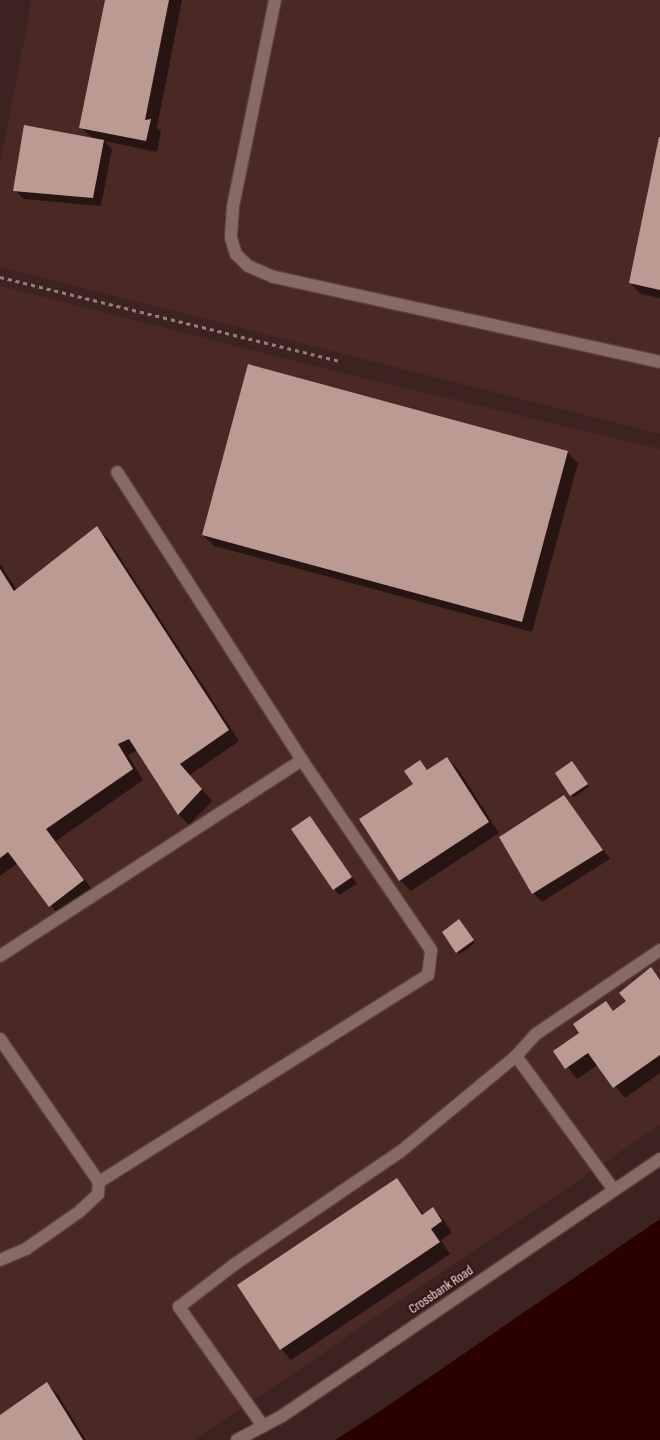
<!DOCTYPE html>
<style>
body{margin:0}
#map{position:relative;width:660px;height:1440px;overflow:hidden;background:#3d231f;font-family:"Sofia Sans Condensed",sans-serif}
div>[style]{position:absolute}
.built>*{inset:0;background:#4a2924}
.water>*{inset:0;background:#2a0000}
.shadow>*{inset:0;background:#0007}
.building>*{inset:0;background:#bc9a94}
.path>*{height:3px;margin-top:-1.5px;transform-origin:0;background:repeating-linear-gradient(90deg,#937d7a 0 4px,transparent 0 8px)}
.roads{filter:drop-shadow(1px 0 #57413d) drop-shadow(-1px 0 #57413d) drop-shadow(0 1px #57413d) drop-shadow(0 -1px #57413d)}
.lane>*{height:12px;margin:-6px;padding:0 6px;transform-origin:6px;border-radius:6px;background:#886964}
span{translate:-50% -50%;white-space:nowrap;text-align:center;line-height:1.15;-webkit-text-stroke:5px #331916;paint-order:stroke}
.street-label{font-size:14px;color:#ead8d5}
</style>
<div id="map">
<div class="built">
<div style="clip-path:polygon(32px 0,660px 0,660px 434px,0 267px,0 164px)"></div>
<div style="clip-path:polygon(0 286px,338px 372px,660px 449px,660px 1125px,194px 1440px,0 1440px)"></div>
</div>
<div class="water">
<div style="clip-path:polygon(660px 1219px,660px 1440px,335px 1440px,383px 1409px)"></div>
</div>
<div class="shadow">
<div style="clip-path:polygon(106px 0,182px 0,157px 127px,161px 132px,157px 152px,104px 141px,112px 149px,101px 206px,23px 199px,15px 190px,92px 138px,81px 128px)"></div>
<div style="clip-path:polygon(660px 139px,660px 298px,641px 294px,630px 283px)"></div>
<div style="clip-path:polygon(567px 452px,578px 463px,532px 632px,214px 546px,203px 535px)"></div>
<div style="clip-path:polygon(97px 528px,108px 539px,239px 741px,190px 775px,212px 801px,189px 825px,178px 814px,138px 750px,128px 755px,143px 780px,56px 841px,94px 892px,60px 917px,18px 863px,0 876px,0 564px,17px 590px)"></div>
<div style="clip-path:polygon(447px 758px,458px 769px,499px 833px,411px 891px,400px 880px,420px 762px,429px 771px)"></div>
<div style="clip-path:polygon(574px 765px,589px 787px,574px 797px,571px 795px)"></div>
<div style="clip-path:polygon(564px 796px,610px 859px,542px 902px,533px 893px,500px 837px)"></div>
<div style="clip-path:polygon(310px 817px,357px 884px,339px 895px,293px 829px)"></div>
<div style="clip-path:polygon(462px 924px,475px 943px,460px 954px,457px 952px)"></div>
<div style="clip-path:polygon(650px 969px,660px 978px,660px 1073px,625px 1098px,598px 1065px,577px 1079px,555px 1052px,581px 1034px,606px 1003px,614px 1011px,627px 1002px)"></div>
<div style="clip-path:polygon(397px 1180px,424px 1215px,433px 1209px,444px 1220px,452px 1233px,441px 1240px,450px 1254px,291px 1360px,281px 1349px)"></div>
<div style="clip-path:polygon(47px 1384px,58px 1395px,86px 1440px,0 1440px,0 1416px)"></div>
</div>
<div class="building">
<div style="clip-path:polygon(105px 0,169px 0,145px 120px,151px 119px,146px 141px,79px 128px)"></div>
<div style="clip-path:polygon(24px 125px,104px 140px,93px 198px,13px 191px)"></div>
<div style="clip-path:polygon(659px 137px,660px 137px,660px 290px,629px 283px)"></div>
<div style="clip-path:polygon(248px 364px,568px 451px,522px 622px,202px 535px)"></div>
<div style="clip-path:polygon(97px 526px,229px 730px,180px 764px,202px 789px,178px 815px,129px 739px,118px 744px,133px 769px,46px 829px,84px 880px,49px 907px,8px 852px,0 858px,0 569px,14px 591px)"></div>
<div style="clip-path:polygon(447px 757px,489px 822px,399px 881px,359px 819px,413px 784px,404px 771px,420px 760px,427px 770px)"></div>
<div style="clip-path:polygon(572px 761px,588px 784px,570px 796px,555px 773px)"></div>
<div style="clip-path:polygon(564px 795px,603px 850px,532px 894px,499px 837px)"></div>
<div style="clip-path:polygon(310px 816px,352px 877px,333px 890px,291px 829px)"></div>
<div style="clip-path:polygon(459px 919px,474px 940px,456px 953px,442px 932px)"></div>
<div style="clip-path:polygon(651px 967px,660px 980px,660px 1055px,613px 1088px,588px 1053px,565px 1069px,553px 1051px,579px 1033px,573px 1024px,606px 1001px,613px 1011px,626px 1001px,619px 993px)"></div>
<div style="clip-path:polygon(397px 1178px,422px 1215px,433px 1207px,442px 1221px,431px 1229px,440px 1242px,280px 1350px,237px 1285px)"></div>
<div style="clip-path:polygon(47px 1382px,83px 1440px,0 1440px,0 1415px)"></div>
</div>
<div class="path">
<div style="left:0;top:277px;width:350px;rotate:13.9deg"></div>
</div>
<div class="roads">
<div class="lane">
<div style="left:275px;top:0;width:211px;rotate:101.5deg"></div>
<div style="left:233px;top:207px;width:31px;rotate:94deg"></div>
<div style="left:231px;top:238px;width:17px;rotate:73deg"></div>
<div style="left:236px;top:254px;width:17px;rotate:45deg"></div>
<div style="left:248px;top:266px;width:28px;rotate:23deg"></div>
<div style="left:274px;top:277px;width:395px;rotate:12.4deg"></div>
<div style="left:0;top:956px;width:360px;rotate:-33deg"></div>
<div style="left:0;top:1039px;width:174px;rotate:55.3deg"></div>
<div style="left:99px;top:1182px;width:389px;rotate:-32.2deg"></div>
<div style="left:428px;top:975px;width:25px;rotate:-83deg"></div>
<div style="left:431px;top:950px;width:230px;rotate:-124.2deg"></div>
<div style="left:302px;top:760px;width:342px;rotate:-122.7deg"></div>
<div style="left:516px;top:1056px;width:30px;rotate:-48deg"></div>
<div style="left:536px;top:1034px;width:150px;rotate:-34.1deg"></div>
<div style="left:0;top:1260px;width:28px;rotate:-23deg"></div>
<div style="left:26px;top:1249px;width:66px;rotate:-35.1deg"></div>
<div style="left:80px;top:1211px;width:25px;rotate:-43deg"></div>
<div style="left:98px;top:1194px;width:12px;rotate:-85deg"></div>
<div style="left:263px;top:1426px;width:146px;rotate:-125.2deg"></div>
<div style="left:179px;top:1307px;width:71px;rotate:-37.5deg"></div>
<div style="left:235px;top:1264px;width:199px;rotate:-34.2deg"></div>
<div style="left:400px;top:1152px;width:151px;rotate:-39.6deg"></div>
<div style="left:516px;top:1056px;width:166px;rotate:53.8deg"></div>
<div style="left:237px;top:1440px;width:51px;rotate:-28.1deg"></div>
<div style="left:282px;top:1416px;width:457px;rotate:-34.2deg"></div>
</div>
</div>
<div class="street-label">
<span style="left:441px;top:1290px;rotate:-34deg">Crossbank Road</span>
</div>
</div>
